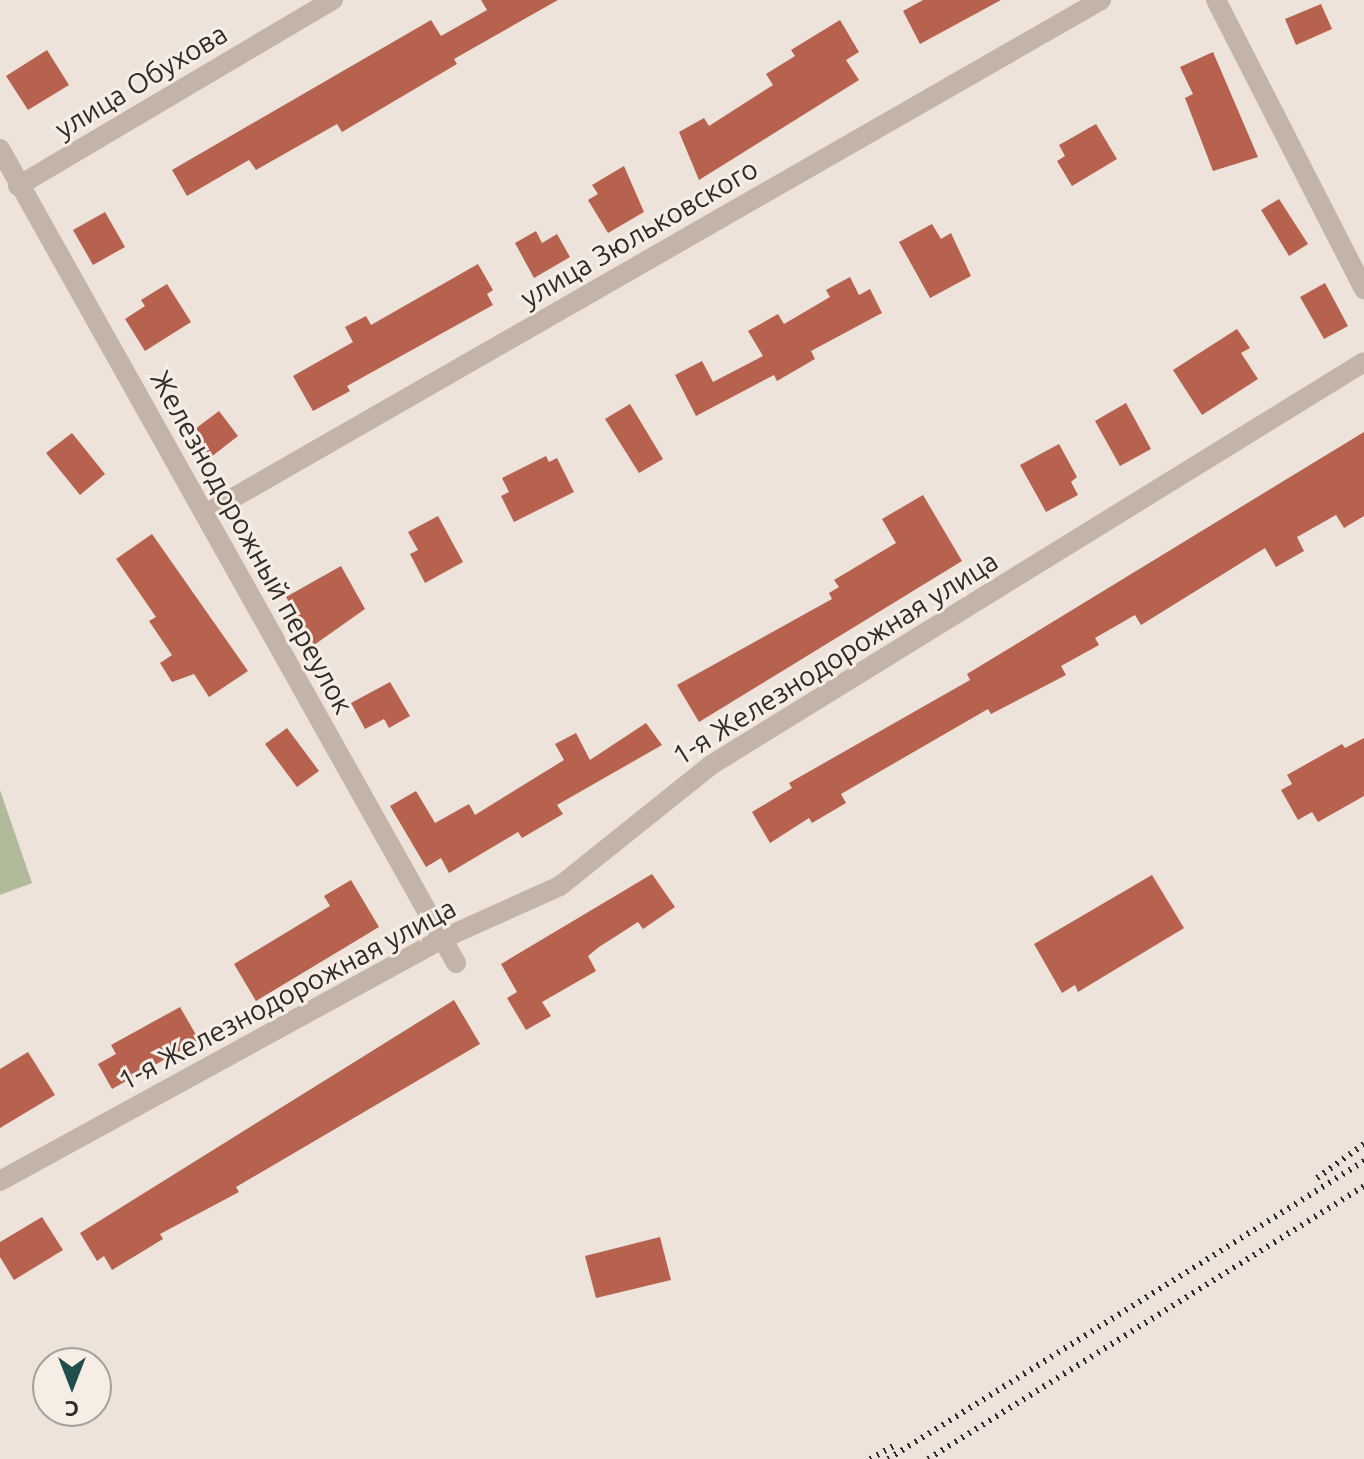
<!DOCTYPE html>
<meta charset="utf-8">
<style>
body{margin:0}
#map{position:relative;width:1364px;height:1459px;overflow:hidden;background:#ede3da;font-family:Ubuntu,sans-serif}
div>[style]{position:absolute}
.green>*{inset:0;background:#b2ba9c}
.building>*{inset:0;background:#b6624f}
.minor>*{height:20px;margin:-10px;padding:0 10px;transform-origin:10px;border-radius:10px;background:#c4b3a7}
.rail>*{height:6px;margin-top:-3px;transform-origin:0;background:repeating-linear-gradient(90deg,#312a27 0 2px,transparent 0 8px)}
span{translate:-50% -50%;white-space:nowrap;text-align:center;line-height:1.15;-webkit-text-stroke:6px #f6ede5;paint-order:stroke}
.street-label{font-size:28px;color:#312a27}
.north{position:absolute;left:32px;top:1347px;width:80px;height:80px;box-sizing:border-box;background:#f6ede5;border:2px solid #a79f99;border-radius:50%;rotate:180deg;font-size:22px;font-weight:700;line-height:32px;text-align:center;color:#312a27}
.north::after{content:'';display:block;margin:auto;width:28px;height:36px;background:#224d4d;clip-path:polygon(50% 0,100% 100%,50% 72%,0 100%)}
</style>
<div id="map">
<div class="green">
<div style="clip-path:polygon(0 790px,32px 883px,0 895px)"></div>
</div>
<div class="building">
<div style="clip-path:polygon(481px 0,558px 0,454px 59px,457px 64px,342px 132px,337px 124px,256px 170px,249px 160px,187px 196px,172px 170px,431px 20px,441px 36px,487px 10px)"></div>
<div style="clip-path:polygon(923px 0,1001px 0,920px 44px,903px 11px)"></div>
<div style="clip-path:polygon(1321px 4px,1332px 29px,1296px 45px,1285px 19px)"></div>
<div style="clip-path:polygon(840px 20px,859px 52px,846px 60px,859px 80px,699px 180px,679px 132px,704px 118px,709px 126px,773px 85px,766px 74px,795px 56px,791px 50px)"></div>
<div style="clip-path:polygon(47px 50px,69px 85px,28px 110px,6px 76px)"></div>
<div style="clip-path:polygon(1213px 52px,1258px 157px,1213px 171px,1185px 98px,1193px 94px,1180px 67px)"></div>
<div style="clip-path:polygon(1096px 124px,1117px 159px,1072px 186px,1057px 161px,1065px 156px,1059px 145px)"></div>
<div style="clip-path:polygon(624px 166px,644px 212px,608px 233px,588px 200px,598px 194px,592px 185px)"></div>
<div style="clip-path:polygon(1279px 199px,1308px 244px,1289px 256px,1261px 210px)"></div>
<div style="clip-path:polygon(105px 212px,125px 247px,93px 265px,73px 230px)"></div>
<div style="clip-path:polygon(932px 224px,941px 239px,951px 233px,971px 276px,930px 298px,899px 242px)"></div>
<div style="clip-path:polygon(536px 231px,542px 243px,557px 234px,570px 257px,534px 278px,515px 243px)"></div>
<div style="clip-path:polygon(478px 264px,493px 290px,487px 294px,493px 305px,347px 386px,350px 391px,313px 411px,293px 376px,353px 342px,345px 327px,366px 316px,371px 325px)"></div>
<div style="clip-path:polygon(850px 277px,859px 295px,870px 289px,882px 313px,811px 351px,815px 359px,777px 381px,774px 375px,696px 416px,675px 375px,702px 361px,713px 382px,763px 356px,748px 331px,778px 314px,784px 324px,830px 297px,826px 290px)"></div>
<div style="clip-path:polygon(1325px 283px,1348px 326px,1324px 339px,1300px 297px)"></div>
<div style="clip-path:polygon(167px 284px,191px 322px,145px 351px,125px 319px,145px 306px,141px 300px)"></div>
<div style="clip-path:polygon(1237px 329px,1250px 348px,1241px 353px,1258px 379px,1202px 415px,1173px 370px)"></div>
<div style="clip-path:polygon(1126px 403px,1151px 449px,1120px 466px,1095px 421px)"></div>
<div style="clip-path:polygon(630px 404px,663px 459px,639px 473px,605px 419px)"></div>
<div style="clip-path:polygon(219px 411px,238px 436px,211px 457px,191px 432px)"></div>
<div style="clip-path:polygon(1364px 432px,1364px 516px,1344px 528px,1336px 515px,1297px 537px,1304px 551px,1276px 567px,1265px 548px,1141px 625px,1135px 615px,1095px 638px,1099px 645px,1061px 666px,1066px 675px,991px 714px,988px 709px,841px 794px,846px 803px,812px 823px,809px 818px,770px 843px,752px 812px,792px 788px,789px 783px,970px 680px,967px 674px)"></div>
<div style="clip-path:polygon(72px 433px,105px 474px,80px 495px,46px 453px)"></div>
<div style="clip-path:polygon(1059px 444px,1077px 477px,1071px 482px,1078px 495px,1046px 512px,1020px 465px)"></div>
<div style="clip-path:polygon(546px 456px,549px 462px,557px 458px,574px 492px,514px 522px,501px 496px,509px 492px,502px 478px)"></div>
<div style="clip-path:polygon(923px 495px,962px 561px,699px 722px,677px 685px,832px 599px,829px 593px,839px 587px,834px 580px,896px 543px,882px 519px)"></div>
<div style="clip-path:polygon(438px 516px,463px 562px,425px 583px,410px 554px,418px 550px,408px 532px)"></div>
<div style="clip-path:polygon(152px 534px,248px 671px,209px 697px,194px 674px,172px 682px,160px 663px,172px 655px,149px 621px,156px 617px,116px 559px)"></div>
<div style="clip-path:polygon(341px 566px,365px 609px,314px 645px,286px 597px)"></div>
<div style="clip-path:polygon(390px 682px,410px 716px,389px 728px,384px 719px,365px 729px,351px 703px)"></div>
<div style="clip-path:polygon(646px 723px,662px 745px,557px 805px,563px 814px,522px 838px,518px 832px,449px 873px,441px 858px,426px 867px,390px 806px,416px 791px,435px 823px,469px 804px,475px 815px,564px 760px,555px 744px,576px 733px,590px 760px)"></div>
<div style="clip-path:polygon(287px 728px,319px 771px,297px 787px,265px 744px)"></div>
<div style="clip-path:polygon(1364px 738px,1364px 796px,1318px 822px,1312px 812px,1298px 820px,1281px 790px,1292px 784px,1287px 775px,1342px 744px,1345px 748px)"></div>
<div style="clip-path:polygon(652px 874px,675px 907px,643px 929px,638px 922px,599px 947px,588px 956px,596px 971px,542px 1002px,551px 1016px,526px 1030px,507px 998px,517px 992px,501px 964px)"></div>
<div style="clip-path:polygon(1152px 875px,1184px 928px,1078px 992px,1075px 985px,1062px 993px,1034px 944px)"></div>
<div style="clip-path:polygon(351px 880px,379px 927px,256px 1001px,234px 964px,330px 906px,324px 896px)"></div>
<div style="clip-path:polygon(454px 1000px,480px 1044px,236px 1187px,239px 1192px,160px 1234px,163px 1239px,112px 1270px,104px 1256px,97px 1261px,80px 1233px)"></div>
<div style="clip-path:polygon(180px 1007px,199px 1040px,112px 1089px,98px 1064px,116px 1054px,111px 1045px)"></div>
<div style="clip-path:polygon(28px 1052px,55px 1095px,0 1128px,0 1069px)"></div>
<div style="clip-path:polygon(42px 1217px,63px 1250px,14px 1280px,0 1257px,0 1242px)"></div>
<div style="clip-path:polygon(660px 1237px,671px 1280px,596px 1298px,585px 1256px)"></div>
</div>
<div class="minor">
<div style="left:1216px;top:0;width:325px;rotate:62.9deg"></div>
<div style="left:0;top:149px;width:933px;rotate:60.74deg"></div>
<div style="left:18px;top:186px;width:366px;rotate:-30.6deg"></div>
<div style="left:205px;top:514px;width:1033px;rotate:-29.84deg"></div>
<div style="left:0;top:1181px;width:504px;rotate:-28.7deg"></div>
<div style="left:442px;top:939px;width:129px;rotate:-24.2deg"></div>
<div style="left:560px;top:886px;width:193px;rotate:-38.7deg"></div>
<div style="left:711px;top:765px;width:767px;rotate:-31.68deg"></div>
</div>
<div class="rail">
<div style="left:1317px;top:1178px;width:58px;rotate:-35.9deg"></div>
<div style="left:870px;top:1459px;width:31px;rotate:-29deg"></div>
<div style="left:888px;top:1459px;width:562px;rotate:-32.05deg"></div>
<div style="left:928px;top:1459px;width:514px;rotate:-32.05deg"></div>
</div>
<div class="street-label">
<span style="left:141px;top:81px;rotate:-31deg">улица Обухова</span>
<span style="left:639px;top:233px;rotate:-30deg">улица Зюльковского</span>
<span style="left:252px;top:542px;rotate:61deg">Железнодорожный переулок</span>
<span style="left:835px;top:658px;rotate:-32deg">1-я Железнодорожная улица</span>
<span style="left:287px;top:994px;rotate:-28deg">1-я Железнодорожная улица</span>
</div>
<div class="north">С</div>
</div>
